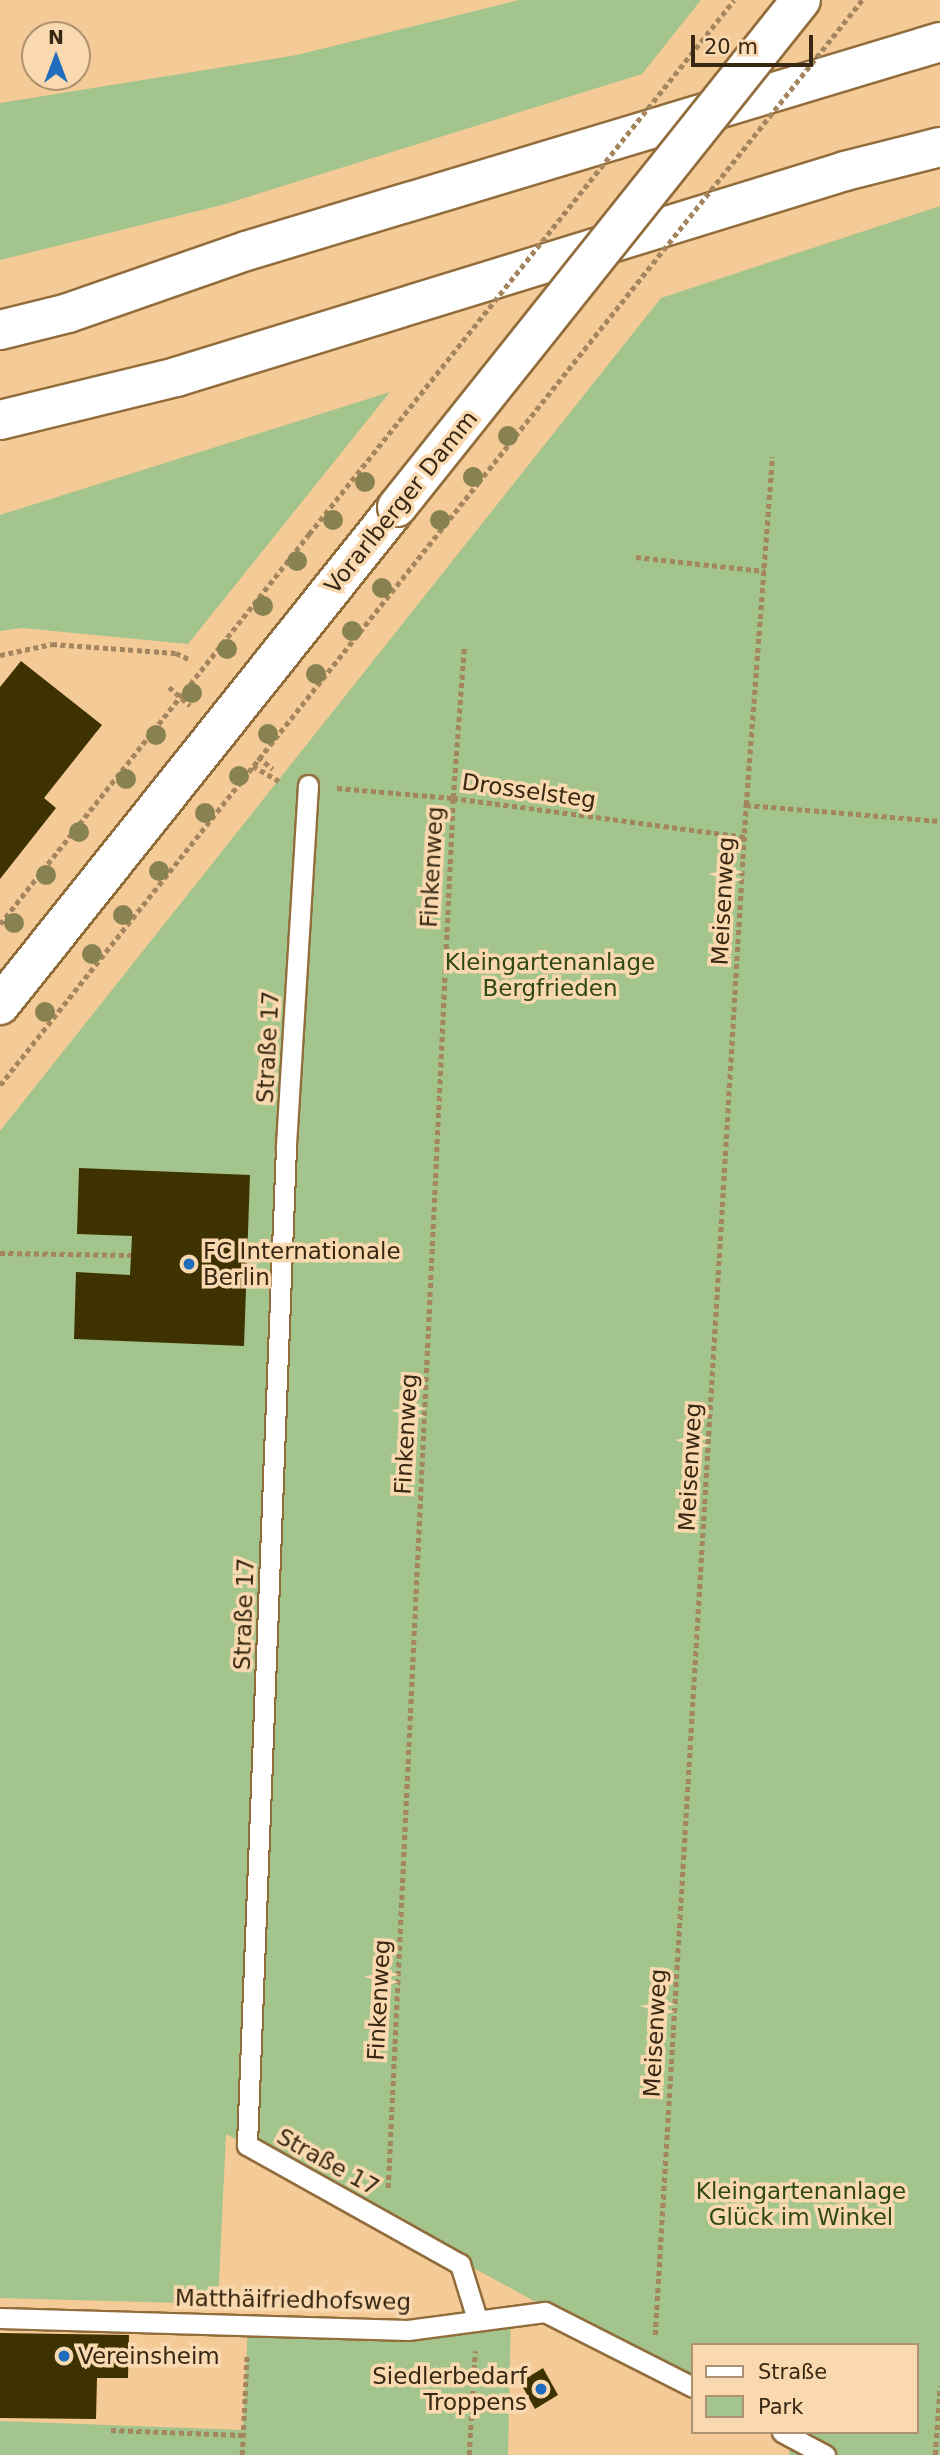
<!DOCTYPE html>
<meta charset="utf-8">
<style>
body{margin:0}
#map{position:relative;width:940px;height:2455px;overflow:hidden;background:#f4ca97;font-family:"DejaVu Sans",sans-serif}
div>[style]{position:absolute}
.green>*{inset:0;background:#a3c48c}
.building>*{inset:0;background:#3f3201}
.path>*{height:4.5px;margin-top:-2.25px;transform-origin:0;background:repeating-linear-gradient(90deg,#a3855e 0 5px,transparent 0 8.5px)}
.roads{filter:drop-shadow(2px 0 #926d3c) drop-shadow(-2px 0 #926d3c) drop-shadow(0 2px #926d3c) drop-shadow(0 -2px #926d3c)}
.lane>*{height:19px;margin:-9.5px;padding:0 9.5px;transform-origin:9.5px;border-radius:9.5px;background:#fff}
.secondary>*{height:38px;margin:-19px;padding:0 19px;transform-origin:19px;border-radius:19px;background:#fff}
.highway>*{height:38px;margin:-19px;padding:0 19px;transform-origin:19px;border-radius:19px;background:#fff}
.path-bridge>*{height:4.5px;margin-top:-2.25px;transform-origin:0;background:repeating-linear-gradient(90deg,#a3855e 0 5px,transparent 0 8.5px)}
.bridges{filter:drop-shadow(2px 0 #926d3c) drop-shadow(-2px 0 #926d3c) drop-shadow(0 2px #926d3c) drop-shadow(0 -2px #926d3c)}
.secondary-bridge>*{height:38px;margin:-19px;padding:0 19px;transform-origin:19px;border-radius:19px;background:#fff}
.trees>*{width:20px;height:20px;margin:-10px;border-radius:50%;background:#878250}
.dots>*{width:19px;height:19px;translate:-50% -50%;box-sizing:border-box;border:4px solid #fad9b0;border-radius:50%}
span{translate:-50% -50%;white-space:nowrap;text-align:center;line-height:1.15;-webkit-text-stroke:7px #fad9b0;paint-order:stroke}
.street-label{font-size:23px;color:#382813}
.park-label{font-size:23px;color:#2e4816}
.poi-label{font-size:23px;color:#382813}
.left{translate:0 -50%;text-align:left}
.right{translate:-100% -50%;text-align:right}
.legend{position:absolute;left:691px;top:2343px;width:228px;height:91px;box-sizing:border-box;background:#fad9b0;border:2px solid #ac9271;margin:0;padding:9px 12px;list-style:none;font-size:21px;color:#382813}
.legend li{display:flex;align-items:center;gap:14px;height:35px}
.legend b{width:35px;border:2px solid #ac9271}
.north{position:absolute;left:21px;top:21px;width:70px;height:70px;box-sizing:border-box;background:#fad9b0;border:2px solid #ac9271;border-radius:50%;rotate:0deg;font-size:19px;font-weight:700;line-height:28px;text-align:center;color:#382813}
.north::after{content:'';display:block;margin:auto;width:24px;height:32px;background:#1e6dbc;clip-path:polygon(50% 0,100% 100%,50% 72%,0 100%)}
.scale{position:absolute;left:691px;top:35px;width:122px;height:32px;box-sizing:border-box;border:4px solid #382813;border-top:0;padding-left:9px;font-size:21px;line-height:24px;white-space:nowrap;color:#382813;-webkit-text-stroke:5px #fad9b0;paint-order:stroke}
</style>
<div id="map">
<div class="green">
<div style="clip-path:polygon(519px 0,701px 0,642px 74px,222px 205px,0 260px,0 103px,297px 55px)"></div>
<div style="clip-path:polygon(940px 206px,940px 2455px,789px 2455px,791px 2437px,782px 2432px,917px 2432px,917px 2345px,693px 2345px,693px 2387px,226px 2134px,218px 2304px,0 2298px,0 1131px,661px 298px)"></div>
<div style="clip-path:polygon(390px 392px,188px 644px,22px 628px,0 631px,0 515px)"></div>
<div style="clip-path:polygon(511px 2314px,508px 2455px,0 2455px,0 2421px,243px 2430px,248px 2325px,408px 2330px)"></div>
</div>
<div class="building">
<div style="clip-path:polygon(21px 661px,102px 725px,44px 798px,56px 808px,0 879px,0 687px)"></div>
<div style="clip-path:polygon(79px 1168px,250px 1175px,244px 1346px,74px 1339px,76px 1272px,130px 1275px,132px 1236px,77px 1234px)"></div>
<div style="clip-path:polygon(0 2333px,129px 2335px,128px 2378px,97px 2378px,96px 2419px,0 2418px)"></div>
<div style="clip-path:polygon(543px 2368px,558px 2395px,535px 2409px,520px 2382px)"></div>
</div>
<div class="path">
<div style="left:636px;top:557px;width:130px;rotate:6.2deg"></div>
<div style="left:0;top:655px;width:53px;rotate:-11.9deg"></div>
<div style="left:52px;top:644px;width:124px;rotate:4.2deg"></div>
<div style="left:176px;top:653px;width:17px;rotate:25deg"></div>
<div style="left:169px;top:687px;width:28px;rotate:41deg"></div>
<div style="left:258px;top:757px;width:19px;rotate:39deg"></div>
<div style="left:253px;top:766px;width:30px;rotate:30deg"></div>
<div style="left:337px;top:788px;width:116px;rotate:4.9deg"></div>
<div style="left:453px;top:798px;width:295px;rotate:7.6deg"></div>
<div style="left:746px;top:805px;width:195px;rotate:4.7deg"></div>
<div style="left:0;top:924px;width:498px;rotate:-51.6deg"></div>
<div style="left:0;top:1085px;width:769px;rotate:-51.55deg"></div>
<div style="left:0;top:1253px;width:131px;rotate:0.9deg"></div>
<div style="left:388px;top:2188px;width:1392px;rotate:-87.32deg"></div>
<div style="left:453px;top:798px;width:150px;rotate:-85.8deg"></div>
<div style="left:655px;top:2335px;width:1533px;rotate:-86.6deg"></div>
<div style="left:746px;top:805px;width:349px;rotate:-85.7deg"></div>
<div style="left:111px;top:2430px;width:132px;rotate:2.2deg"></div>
<div style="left:242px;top:2455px;width:101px;rotate:-87.2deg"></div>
<div style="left:469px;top:2455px;width:104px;rotate:-86.7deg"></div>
<div style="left:935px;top:2455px;width:69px;rotate:-85.9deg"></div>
</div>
<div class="roads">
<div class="lane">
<div style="left:308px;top:785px;width:363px;rotate:93.5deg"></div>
<div style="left:286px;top:1147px;width:999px;rotate:92.24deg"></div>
<div style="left:247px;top:2145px;width:244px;rotate:29.2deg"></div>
<div style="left:460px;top:2264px;width:58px;rotate:72.8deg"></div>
<div style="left:0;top:2318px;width:408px;rotate:1.7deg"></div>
<div style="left:408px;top:2330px;width:138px;rotate:-7.5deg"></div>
<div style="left:545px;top:2312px;width:166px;rotate:26.9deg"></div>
<div style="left:782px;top:2432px;width:49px;rotate:28.1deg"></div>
</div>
<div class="secondary">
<div style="left:0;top:1005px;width:637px;rotate:-51.44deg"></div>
</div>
<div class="highway">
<div style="left:0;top:330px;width:70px;rotate:-14deg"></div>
<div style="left:68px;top:313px;width:188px;rotate:-19.2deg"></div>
<div style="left:246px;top:251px;width:725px;rotate:-16.76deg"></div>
<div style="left:0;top:420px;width:181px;rotate:-13.7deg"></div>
<div style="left:176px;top:377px;width:700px;rotate:-17.11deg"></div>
<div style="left:845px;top:171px;width:98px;rotate:-14.2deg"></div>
</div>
</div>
<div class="path-bridge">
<div style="left:478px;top:483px;width:617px;rotate:-51.51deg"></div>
<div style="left:309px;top:534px;width:682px;rotate:-51.48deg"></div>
</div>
<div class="bridges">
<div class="secondary-bridge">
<div style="left:397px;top:507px;width:648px;rotate:-51.45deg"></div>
</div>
</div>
<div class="trees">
<div style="left:508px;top:436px"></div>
<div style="left:473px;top:477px"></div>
<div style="left:365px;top:482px"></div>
<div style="left:333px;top:520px"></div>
<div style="left:440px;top:520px"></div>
<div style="left:297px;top:561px"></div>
<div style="left:382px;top:588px"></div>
<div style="left:263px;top:606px"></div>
<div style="left:352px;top:631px"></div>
<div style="left:227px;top:649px"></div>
<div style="left:316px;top:674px"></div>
<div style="left:192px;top:693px"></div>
<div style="left:268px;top:734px"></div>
<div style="left:156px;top:735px"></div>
<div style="left:239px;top:776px"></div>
<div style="left:126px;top:779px"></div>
<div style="left:205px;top:813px"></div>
<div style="left:79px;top:832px"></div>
<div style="left:159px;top:871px"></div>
<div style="left:46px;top:875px"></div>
<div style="left:123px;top:915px"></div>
<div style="left:14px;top:923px"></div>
<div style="left:92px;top:954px"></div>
<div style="left:45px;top:1012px"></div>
</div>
<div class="dots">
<div style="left:189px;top:1264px;background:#1e6dbc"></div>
<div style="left:64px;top:2356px;background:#1e6dbc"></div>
<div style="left:541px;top:2389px;background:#1e6dbc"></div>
</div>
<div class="street-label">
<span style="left:401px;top:502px;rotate:-51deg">Vorarlberger Damm</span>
<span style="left:529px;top:791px;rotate:8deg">Drosselsteg</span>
<span style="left:432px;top:867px;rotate:-87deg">Finkenweg</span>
<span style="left:723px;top:901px;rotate:-87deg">Meisenweg</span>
<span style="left:268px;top:1047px;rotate:-87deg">Straße 17</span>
<span style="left:406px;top:1434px;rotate:-87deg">Finkenweg</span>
<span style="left:690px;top:1467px;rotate:-87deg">Meisenweg</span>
<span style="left:244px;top:1614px;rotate:-88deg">Straße 17</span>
<span style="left:379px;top:2000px;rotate:-87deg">Finkenweg</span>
<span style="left:655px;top:2033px;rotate:-87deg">Meisenweg</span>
<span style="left:328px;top:2162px;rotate:29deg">Straße 17</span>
<span style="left:293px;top:2300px;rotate:1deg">Matthäifriedhofsweg</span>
</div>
<div class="park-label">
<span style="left:550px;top:975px">Kleingartenanlage<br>Bergfrieden</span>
<span style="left:801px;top:2204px">Kleingartenanlage<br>Glück im Winkel</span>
</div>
<div class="poi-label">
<span class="left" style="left:203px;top:1264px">FC Internationale<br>Berlin</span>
<span class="left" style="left:78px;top:2356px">Vereinsheim</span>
<span class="right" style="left:527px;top:2389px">Siedlerbedarf<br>Troppens</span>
</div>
<ul class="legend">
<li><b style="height:9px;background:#fff"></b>Straße</li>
<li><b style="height:19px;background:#a3c48c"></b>Park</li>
</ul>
<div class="north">N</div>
<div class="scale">20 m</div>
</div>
